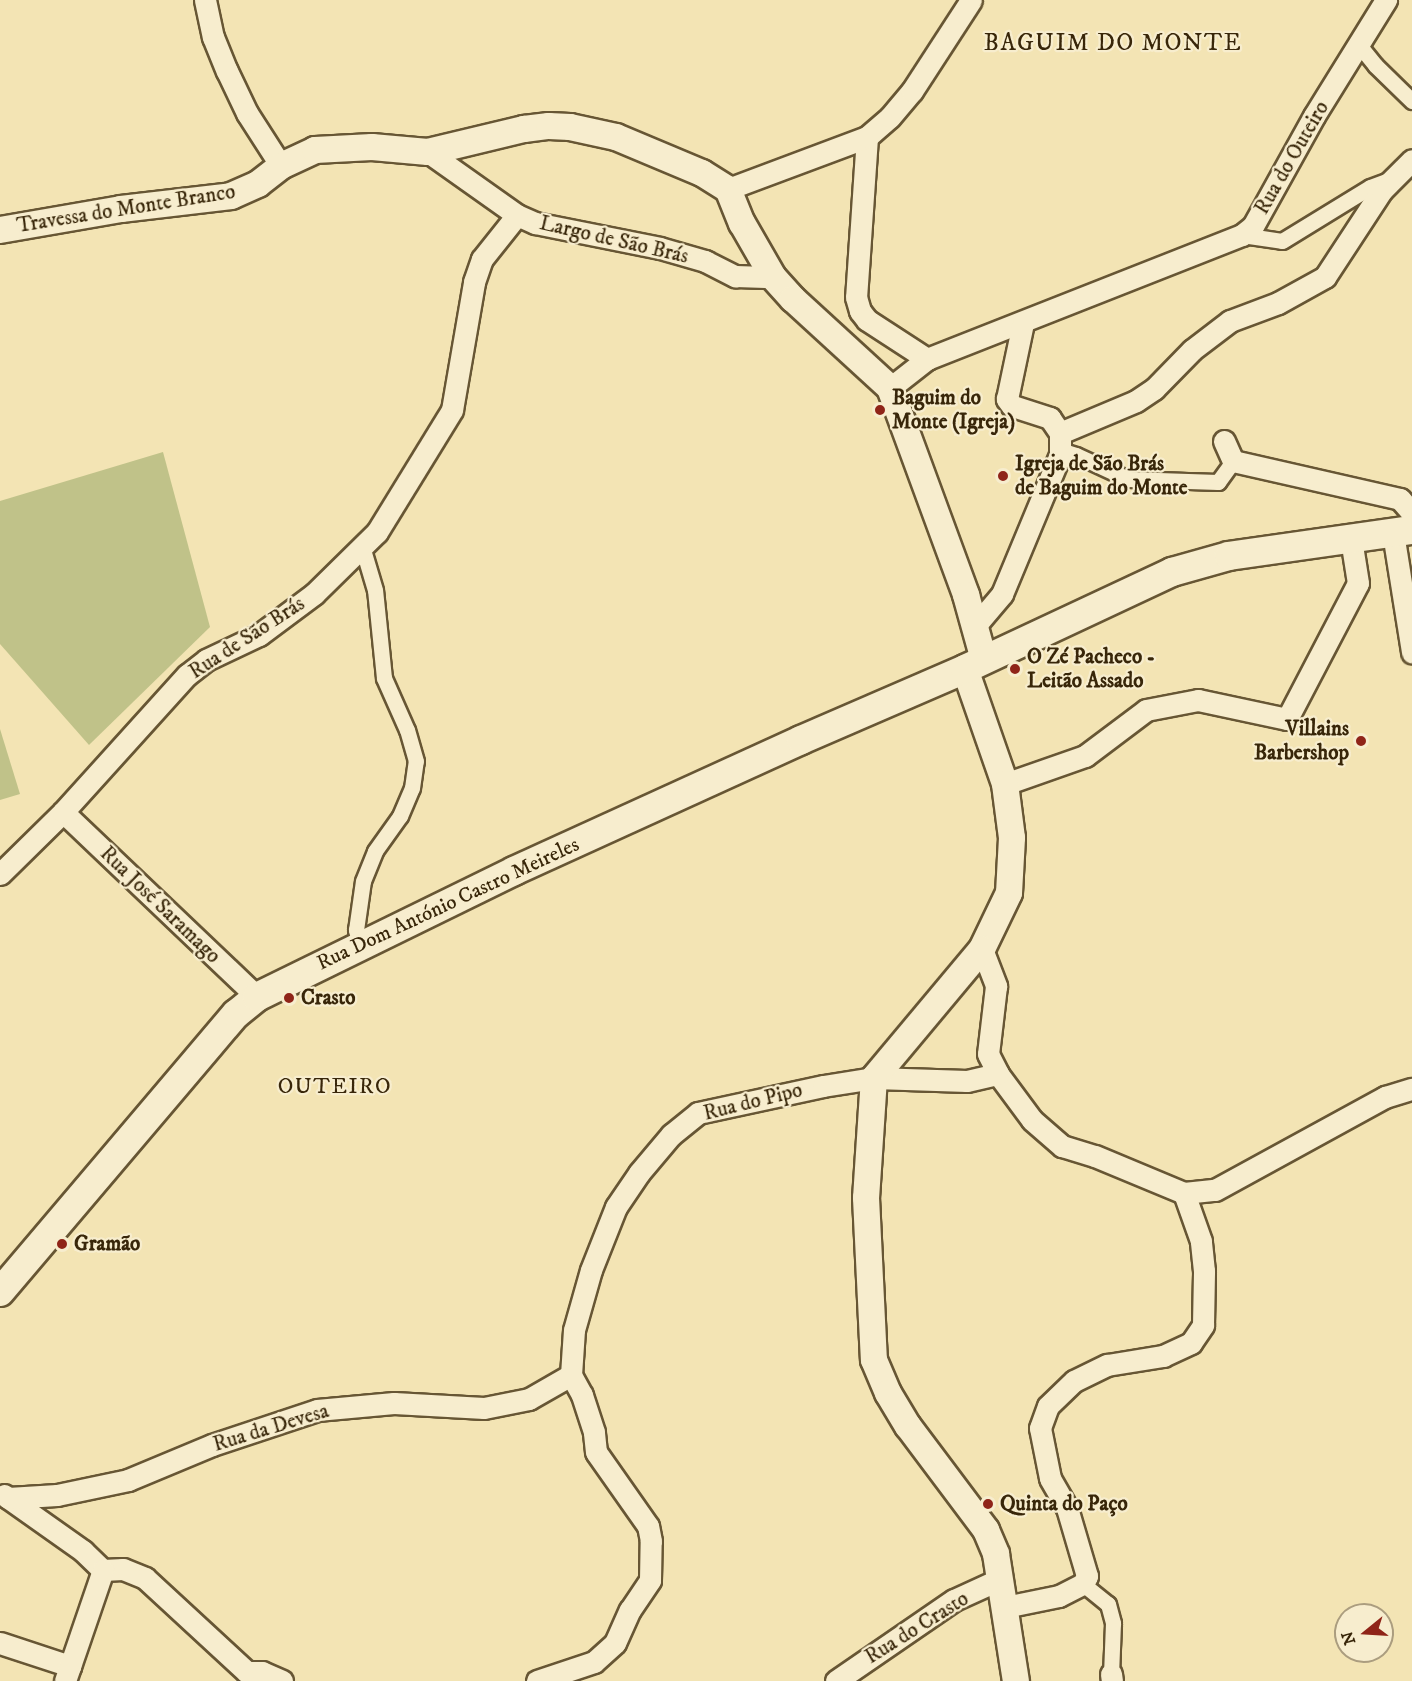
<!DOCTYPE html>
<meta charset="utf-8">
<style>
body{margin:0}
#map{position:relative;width:1412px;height:1681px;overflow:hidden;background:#f3e4b4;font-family:"IM FELL DW Pica",serif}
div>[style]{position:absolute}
.green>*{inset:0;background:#c0c289}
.roads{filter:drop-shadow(2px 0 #675634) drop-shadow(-2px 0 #675634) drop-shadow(0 2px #675634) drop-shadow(0 -2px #675634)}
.pedestrian>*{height:15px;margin:-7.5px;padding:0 7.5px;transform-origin:7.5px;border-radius:7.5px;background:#f7edce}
.minor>*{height:21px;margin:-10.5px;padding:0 10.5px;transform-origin:10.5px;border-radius:10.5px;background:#f7edce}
.tertiary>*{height:26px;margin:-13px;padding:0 13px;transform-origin:13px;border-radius:13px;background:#f7edce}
.secondary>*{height:28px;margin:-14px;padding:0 14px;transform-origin:14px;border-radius:14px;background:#f7edce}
.dots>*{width:16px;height:16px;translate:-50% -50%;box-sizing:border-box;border:3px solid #f7edce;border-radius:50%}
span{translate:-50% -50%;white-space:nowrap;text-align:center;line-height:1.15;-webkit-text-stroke:4.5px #f7edce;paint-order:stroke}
.street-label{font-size:21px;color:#382609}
.poi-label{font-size:21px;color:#382609;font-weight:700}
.left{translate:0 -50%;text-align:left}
.right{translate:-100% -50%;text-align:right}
.neighbourhood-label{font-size:22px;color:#382609;letter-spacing:1.5px}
.quarter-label{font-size:24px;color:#382609;letter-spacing:1.5px}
.north{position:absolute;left:1334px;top:1603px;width:60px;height:60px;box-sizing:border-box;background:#f7edce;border:2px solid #ab9d7f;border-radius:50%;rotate:252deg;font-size:16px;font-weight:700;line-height:24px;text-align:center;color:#382609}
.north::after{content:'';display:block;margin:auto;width:21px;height:27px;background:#8f2418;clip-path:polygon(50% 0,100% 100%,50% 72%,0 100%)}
</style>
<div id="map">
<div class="green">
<div style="clip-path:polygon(163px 452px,210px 627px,89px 745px,0 644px,0 501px)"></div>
<div style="clip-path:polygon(0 729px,20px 794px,0 800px)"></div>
</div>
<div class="roads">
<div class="pedestrian">
<div style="left:1359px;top:45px;width:26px;rotate:51deg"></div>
<div style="left:1375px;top:65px;width:52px;rotate:44.2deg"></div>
<div style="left:1242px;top:235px;width:40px;rotate:8.5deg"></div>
<div style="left:1282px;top:241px;width:103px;rotate:-31.5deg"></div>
<div style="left:1370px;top:187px;width:20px;rotate:-20deg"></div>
<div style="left:1060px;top:455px;width:7px;rotate:-27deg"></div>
<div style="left:1066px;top:452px;width:10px;rotate:17deg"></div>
<div style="left:1076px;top:455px;width:57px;rotate:24.8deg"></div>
<div style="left:1128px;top:479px;width:90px;rotate:1.9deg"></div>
<div style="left:1218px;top:482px;width:26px;rotate:-54deg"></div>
<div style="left:360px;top:945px;width:16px;rotate:-105deg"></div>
<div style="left:356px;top:930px;width:49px;rotate:-81.9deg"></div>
<div style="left:363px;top:881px;width:32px;rotate:-68deg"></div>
<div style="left:375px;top:851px;width:43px;rotate:-54.5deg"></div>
<div style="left:400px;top:816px;width:30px;rotate:-67deg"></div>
<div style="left:412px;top:788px;width:27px;rotate:-82deg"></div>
<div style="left:416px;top:761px;width:32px;rotate:-106deg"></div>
<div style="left:407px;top:730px;width:57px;rotate:-113.9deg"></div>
<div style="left:384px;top:678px;width:88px;rotate:-95.8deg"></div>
<div style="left:375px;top:590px;width:46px;rotate:-106.5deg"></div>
<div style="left:1083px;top:1584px;width:32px;rotate:39deg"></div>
<div style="left:1108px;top:1604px;width:20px;rotate:75deg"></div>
<div style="left:1113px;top:1623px;width:51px;rotate:92.2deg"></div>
</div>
<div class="minor">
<div style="left:205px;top:0;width:38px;rotate:78deg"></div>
<div style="left:213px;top:37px;width:37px;rotate:68deg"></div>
<div style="left:227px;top:71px;width:47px;rotate:64.5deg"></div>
<div style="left:247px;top:113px;width:63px;rotate:57.3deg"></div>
<div style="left:867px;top:137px;width:160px;rotate:93.9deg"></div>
<div style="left:856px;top:297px;width:15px;rotate:74deg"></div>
<div style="left:860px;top:311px;width:11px;rotate:52deg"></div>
<div style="left:867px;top:320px;width:72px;rotate:33deg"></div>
<div style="left:428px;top:152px;width:109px;rotate:35.3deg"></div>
<div style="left:517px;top:215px;width:20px;rotate:24deg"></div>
<div style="left:535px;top:223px;width:127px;rotate:11.3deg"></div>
<div style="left:660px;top:248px;width:47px;rotate:16.1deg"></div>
<div style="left:705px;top:261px;width:34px;rotate:27deg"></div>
<div style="left:735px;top:276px;width:38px;rotate:2deg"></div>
<div style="left:728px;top:189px;width:148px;rotate:-20.5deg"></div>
<div style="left:867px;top:137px;width:30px;rotate:-41deg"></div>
<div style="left:890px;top:117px;width:34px;rotate:-50deg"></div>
<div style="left:912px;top:91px;width:108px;rotate:-57deg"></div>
<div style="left:890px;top:388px;width:47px;rotate:-38.1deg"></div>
<div style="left:927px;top:359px;width:339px;rotate:-21.5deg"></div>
<div style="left:1242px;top:235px;width:14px;rotate:-39deg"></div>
<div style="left:1253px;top:226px;width:126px;rotate:-61deg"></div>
<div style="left:1314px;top:116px;width:137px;rotate:-58.2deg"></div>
<div style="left:1060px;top:433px;width:82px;rotate:-22.8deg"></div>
<div style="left:1136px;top:401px;width:22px;rotate:-34deg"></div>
<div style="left:1154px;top:389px;width:54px;rotate:-45.7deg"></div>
<div style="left:1192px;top:350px;width:48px;rotate:-37.3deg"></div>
<div style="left:1230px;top:321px;width:51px;rotate:-20.6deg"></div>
<div style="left:1278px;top:303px;width:54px;rotate:-29deg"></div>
<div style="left:1325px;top:277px;width:104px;rotate:-56.8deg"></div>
<div style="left:1382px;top:190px;width:42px;rotate:-45deg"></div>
<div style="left:1224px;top:441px;width:22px;rotate:66deg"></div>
<div style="left:1233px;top:461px;width:171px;rotate:12.8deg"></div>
<div style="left:1400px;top:499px;width:18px;rotate:49deg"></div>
<div style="left:1393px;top:533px;width:121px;rotate:80.9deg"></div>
<div style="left:975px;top:626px;width:42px;rotate:-49.8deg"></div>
<div style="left:1002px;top:594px;width:151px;rotate:-67.4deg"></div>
<div style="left:1060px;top:455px;width:22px;rotate:-90deg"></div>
<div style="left:1060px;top:433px;width:18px;rotate:-124deg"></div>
<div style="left:1050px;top:418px;width:40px;rotate:-162deg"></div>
<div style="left:1012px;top:406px;width:9px;rotate:-126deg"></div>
<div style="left:1007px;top:399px;width:78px;rotate:-78.1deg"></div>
<div style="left:1005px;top:784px;width:85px;rotate:-19.3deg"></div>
<div style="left:1085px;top:756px;width:76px;rotate:-37deg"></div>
<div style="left:1146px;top:710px;width:53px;rotate:-10.9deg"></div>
<div style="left:1198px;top:700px;width:91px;rotate:12.1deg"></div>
<div style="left:1287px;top:719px;width:153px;rotate:-62.4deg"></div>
<div style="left:1358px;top:583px;width:45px;rotate:-99deg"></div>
<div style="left:63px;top:812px;width:268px;rotate:43.6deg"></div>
<div style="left:0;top:874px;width:88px;rotate:-44.5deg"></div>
<div style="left:63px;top:812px;width:185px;rotate:-47.9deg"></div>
<div style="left:187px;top:675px;width:24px;rotate:-38deg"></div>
<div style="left:206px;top:660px;width:59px;rotate:-25.3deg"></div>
<div style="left:259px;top:635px;width:69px;rotate:-36.7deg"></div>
<div style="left:314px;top:594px;width:88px;rotate:-44.5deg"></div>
<div style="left:377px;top:532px;width:143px;rotate:-58.4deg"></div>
<div style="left:452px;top:410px;width:130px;rotate:-80.2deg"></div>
<div style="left:474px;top:282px;width:24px;rotate:-71deg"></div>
<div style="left:482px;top:259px;width:56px;rotate:-51.5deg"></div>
<div style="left:982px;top:949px;width:40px;rotate:69deg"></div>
<div style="left:996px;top:986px;width:68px;rotate:96.7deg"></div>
<div style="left:988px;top:1054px;width:22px;rotate:63deg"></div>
<div style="left:998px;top:1074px;width:57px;rotate:53.5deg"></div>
<div style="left:1032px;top:1120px;width:40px;rotate:41deg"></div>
<div style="left:1062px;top:1146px;width:34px;rotate:17deg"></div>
<div style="left:1095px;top:1156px;width:96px;rotate:22.6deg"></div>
<div style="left:1184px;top:1193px;width:31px;rotate:-6deg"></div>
<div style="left:1215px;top:1190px;width:194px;rotate:-28.7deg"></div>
<div style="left:1385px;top:1097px;width:28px;rotate:-17deg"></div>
<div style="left:571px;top:1375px;width:45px;rotate:-86.2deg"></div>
<div style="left:574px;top:1330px;width:62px;rotate:-74.2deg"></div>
<div style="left:591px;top:1270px;width:68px;rotate:-68.4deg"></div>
<div style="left:616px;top:1207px;width:41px;rotate:-55.9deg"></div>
<div style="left:639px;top:1173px;width:50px;rotate:-49.9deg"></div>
<div style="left:671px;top:1135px;width:35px;rotate:-39deg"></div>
<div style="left:698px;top:1113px;width:128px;rotate:-12.2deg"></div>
<div style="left:823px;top:1086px;width:52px;rotate:-8.9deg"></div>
<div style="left:874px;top:1078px;width:93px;rotate:1.8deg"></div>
<div style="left:967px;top:1081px;width:32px;rotate:-13deg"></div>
<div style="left:4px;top:1495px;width:97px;rotate:35.3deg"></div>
<div style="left:83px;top:1551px;width:28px;rotate:44deg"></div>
<div style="left:103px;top:1570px;width:20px;rotate:-3deg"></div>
<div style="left:123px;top:1569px;width:24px;rotate:22deg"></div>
<div style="left:145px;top:1578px;width:139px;rotate:42.7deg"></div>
<div style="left:247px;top:1672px;width:17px;rotate:33deg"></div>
<div style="left:8px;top:1498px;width:49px;rotate:-3.5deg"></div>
<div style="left:57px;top:1495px;width:73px;rotate:-11.9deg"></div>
<div style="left:128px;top:1480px;width:91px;rotate:-22.6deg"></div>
<div style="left:212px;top:1445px;width:111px;rotate:-18.4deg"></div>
<div style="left:317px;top:1410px;width:77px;rotate:-5.2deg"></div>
<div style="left:394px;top:1403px;width:90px;rotate:3.2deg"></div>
<div style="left:484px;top:1408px;width:46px;rotate:-11.3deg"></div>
<div style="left:529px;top:1399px;width:48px;rotate:-29.7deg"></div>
<div style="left:1005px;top:1607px;width:55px;rotate:-11.5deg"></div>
<div style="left:1059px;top:1596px;width:27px;rotate:-27deg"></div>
<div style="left:1083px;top:1584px;width:9px;rotate:-63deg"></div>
<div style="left:1087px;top:1576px;width:71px;rotate:-106.4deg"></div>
<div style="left:1067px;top:1508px;width:34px;rotate:-120deg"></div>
<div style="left:1050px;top:1478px;width:51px;rotate:-101.3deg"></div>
<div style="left:1040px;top:1428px;width:23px;rotate:-70deg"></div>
<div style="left:1048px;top:1406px;width:36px;rotate:-44deg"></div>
<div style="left:1074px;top:1381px;width:37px;rotate:-26deg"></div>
<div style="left:1107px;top:1365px;width:57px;rotate:-9.1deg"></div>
<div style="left:1163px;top:1356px;width:31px;rotate:-25deg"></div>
<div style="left:1191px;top:1343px;width:22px;rotate:-56deg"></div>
<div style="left:1203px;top:1325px;width:54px;rotate:-88.9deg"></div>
<div style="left:1204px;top:1271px;width:30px;rotate:-96deg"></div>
<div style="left:1201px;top:1241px;width:51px;rotate:-109.5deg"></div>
<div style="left:0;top:1643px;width:74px;rotate:18.2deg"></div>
<div style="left:249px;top:1672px;width:13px"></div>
<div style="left:262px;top:1672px;width:22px;rotate:24deg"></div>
<div style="left:1111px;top:1674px;width:7px;rotate:82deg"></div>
<div style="left:65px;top:1681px;width:117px;rotate:-71.1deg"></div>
<div style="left:537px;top:1681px;width:60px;rotate:-18.4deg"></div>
<div style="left:594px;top:1662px;width:28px;rotate:-42deg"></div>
<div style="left:615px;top:1643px;width:36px;rotate:-66deg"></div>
<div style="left:630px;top:1610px;width:36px;rotate:-56deg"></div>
<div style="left:650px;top:1580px;width:39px;rotate:-89deg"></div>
<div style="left:651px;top:1541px;width:15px;rotate:-101deg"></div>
<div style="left:648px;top:1526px;width:90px;rotate:-125.1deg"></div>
<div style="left:596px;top:1452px;width:20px;rotate:-96deg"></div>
<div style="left:594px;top:1432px;width:39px;rotate:-108deg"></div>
<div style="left:582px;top:1395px;width:23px;rotate:-119deg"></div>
<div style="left:836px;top:1681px;width:143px;rotate:-34.5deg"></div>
<div style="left:954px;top:1600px;width:51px;rotate:-24.5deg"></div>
</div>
<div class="tertiary">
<div style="left:0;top:230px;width:123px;rotate:-9.8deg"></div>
<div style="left:121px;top:209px;width:111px;rotate:-6.7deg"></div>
<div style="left:231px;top:196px;width:30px;rotate:-24deg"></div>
<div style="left:258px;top:184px;width:29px;rotate:-38deg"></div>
<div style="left:281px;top:166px;width:38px;rotate:-25deg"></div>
<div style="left:315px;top:150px;width:57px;rotate:-3deg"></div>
<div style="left:372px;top:147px;width:56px;rotate:5.1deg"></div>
<div style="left:428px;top:152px;width:99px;rotate:-13.5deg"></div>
<div style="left:524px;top:129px;width:25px;rotate:-7deg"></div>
<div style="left:549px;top:126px;width:21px;rotate:3deg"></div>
<div style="left:570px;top:127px;width:47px;rotate:12.3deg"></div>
<div style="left:616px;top:137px;width:93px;rotate:22.7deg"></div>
<div style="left:702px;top:173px;width:31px;rotate:32deg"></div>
<div style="left:728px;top:189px;width:37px;rotate:68deg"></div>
<div style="left:742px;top:223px;width:62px;rotate:60.1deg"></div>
<div style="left:773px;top:277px;width:30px;rotate:48deg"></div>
<div style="left:793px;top:299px;width:132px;rotate:42.5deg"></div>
<div style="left:890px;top:388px;width:221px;rotate:69.8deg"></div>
<div style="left:966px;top:595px;width:67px;rotate:74.5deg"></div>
<div style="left:965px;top:669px;width:122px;rotate:70.8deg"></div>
<div style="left:1005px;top:784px;width:54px;rotate:82.6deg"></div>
<div style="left:1012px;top:838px;width:55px;rotate:93.1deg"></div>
<div style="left:1009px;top:893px;width:62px;rotate:115.7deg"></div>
<div style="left:982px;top:949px;width:168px;rotate:129.9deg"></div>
<div style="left:874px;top:1078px;width:120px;rotate:93.8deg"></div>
<div style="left:866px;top:1198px;width:162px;rotate:87.2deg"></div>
<div style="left:874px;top:1360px;width:36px;rotate:67deg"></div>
<div style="left:888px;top:1393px;width:39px;rotate:59deg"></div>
<div style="left:908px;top:1426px;width:130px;rotate:53.1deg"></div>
<div style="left:986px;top:1530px;width:26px;rotate:67deg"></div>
<div style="left:996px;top:1554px;width:129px;rotate:81.1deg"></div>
</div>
<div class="secondary">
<div style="left:0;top:1292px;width:365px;rotate:-49.7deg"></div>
<div style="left:236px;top:1014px;width:27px;rotate:-39deg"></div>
<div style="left:257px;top:997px;width:286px;rotate:-26.1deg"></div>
<div style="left:514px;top:871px;width:315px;rotate:-24.5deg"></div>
<div style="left:801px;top:740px;width:179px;rotate:-23.4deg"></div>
<div style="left:965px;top:669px;width:229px;rotate:-25.1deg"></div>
<div style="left:1172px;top:572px;width:59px;rotate:-15.7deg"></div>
<div style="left:1229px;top:556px;width:185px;rotate:-8.1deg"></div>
</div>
</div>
<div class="dots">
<div style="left:880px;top:410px;background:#8f2418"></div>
<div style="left:1003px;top:476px;background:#8f2418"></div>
<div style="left:1015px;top:669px;background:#8f2418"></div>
<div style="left:1361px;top:741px;background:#8f2418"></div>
<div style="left:289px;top:998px;background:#8f2418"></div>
<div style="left:62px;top:1244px;background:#8f2418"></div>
<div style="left:988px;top:1504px;background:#8f2418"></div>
</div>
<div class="street-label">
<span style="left:1292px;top:158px;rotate:-60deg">Rua do Outeiro</span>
<span style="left:126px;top:209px;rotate:-9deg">Travessa do Monte Branco</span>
<span style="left:614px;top:240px;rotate:13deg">Largo de São Brás</span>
<span style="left:247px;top:638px;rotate:-33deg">Rua de São Brás</span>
<span style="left:448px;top:904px;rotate:-25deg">Rua Dom António Castro Meireles</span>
<span style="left:160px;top:905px;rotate:44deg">Rua José Saramago</span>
<span style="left:753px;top:1102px;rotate:-14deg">Rua do Pipo</span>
<span style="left:271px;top:1428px;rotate:-17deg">Rua da Devesa</span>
<span style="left:917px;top:1628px;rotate:-32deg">Rua do Crasto</span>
</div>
<div class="poi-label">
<span class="left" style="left:892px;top:410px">Baguim do<br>Monte (Igreja)</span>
<span class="left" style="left:1015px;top:476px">Igreja de São Brás<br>de Baguim do Monte</span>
<span class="left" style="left:1027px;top:669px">O Zé Pacheco -<br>Leitão Assado</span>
<span class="right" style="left:1349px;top:741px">Villains<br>Barbershop</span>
<span class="left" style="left:301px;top:998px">Crasto</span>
<span class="left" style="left:74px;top:1244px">Gramão</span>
<span class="left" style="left:1000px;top:1504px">Quinta do Paço</span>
</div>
<div class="neighbourhood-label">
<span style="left:335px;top:1087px">OUTEIRO</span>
</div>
<div class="quarter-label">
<span style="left:1113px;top:44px">BAGUIM DO MONTE</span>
</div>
<div class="north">N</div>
</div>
